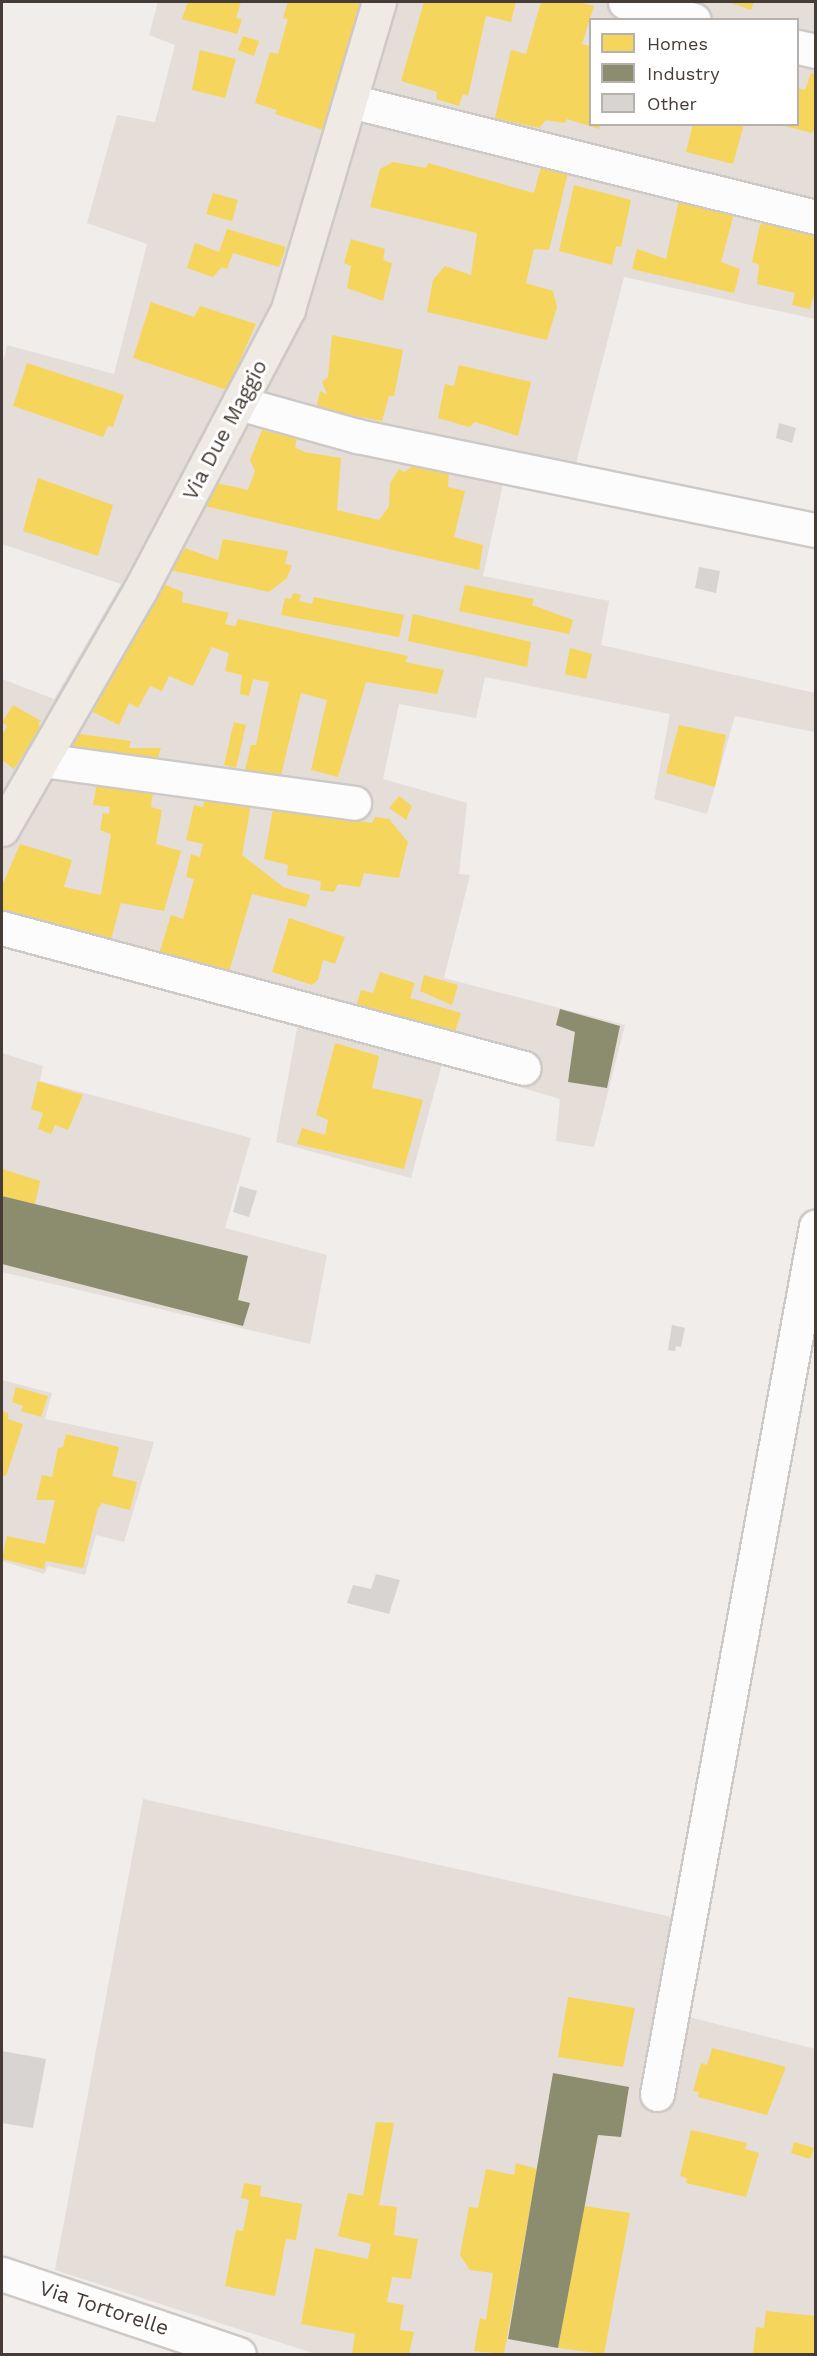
<!DOCTYPE html>
<style>
body{margin:0}
#map{position:relative;width:817px;height:2356px;overflow:hidden;background:#f0edeb;font-family:"Work Sans",sans-serif}
div>[style]{position:absolute}
.residential>*{inset:0;background:#e4ddd8}
.homes>*{inset:0;background:#f6d55c}
.industry>*{inset:0;background:#8c8c6e}
.building>*{inset:0;background:#d8d4d2}
.roads{filter:drop-shadow(2px 0 #cdc9c7) drop-shadow(-2px 0 #cdc9c7) drop-shadow(0 2px #cdc9c7) drop-shadow(0 -2px #cdc9c7)}
.minor>*{height:33px;margin:-16.5px;padding:0 16.5px;transform-origin:16.5px;border-radius:16.5px;background:#fdfcfc}
.major>*{height:33px;margin:-16.5px;padding:0 16.5px;transform-origin:16.5px;border-radius:16.5px;background:#f0eae4}
span{translate:-50% -50%;white-space:nowrap;text-align:center;line-height:1.15;-webkit-text-stroke:6px #fff;paint-order:stroke}
.street-label{font-size:21px;color:#463c37}
.frame{position:absolute;inset:0;border:3px solid #463c37;pointer-events:none}
.legend{position:absolute;left:589px;top:18px;width:210px;height:108px;box-sizing:border-box;background:#fff;border:2px solid #b5b1af;margin:0;padding:8px 10px;list-style:none;font-size:18px;color:#463c37}
.legend li{display:flex;align-items:center;gap:12px;height:30px}
.legend b{width:30px;border:2px solid #b5b1af}
</style>
<div id="map">
<div class="residential">
<div style="clip-path:polygon(evenodd,158px 2px,815px 2px,815px 319px,624px 277px,575px 467px,505px 475px,483px 576px,609px 601px,601px 645px,815px 693px,815px 732px,735px 716px,707px 814px,654px 799px,670px 714px,485px 677px,476px 718px,399px 704px,383px 779px,467px 803px,459px 874px,470px 875px,444px 978px,625px 1025px,594px 1147px,556px 1141px,560px 1099px,442px 1064px,411px 1178px,276px 1142px,298px 1024px,2px 945px,2px 679px,54px 699px,121px 584px,2px 544px,2px 367px,7px 345px,114px 374px,147px 244px,87px 223px,117px 115px,155px 122px,175px 45px,149px 35px,158px 2px,590px 20px,798px 20px,798px 124px,590px 124px,590px 20px)"></div>
<div style="clip-path:polygon(2px 1053px,43px 1066px,40px 1081px,251px 1138px,225px 1228px,327px 1255px,310px 1344px,2px 1272px)"></div>
<div style="clip-path:polygon(2px 1380px,52px 1393px,45px 1419px,154px 1442px,124px 1542px,96px 1535px,85px 1575px,48px 1566px,44px 1574px,2px 1561px)"></div>
<div style="clip-path:polygon(143px 1799px,699px 1923px,681px 2015px,815px 2049px,815px 2354px,316px 2354px,55px 2270px)"></div>
</div>
<div class="homes">
<div style="clip-path:polygon(188px 2px,241px 2px,236px 18px,242px 19px,237px 34px,182px 19px)"></div>
<div style="clip-path:polygon(288px 2px,364px 2px,329px 132px,275px 114px,277px 110px,255px 103px,270px 52px,278px 54px,288px 19px,283px 18px)"></div>
<div style="clip-path:polygon(424px 2px,516px 2px,511px 22px,486px 16px,468px 96px,463px 94px,459px 106px,436px 99px,437px 92px,401px 81px)"></div>
<div style="clip-path:polygon(541px 2px,579px 2px,594px 6px,582px 44px,590px 46px,590px 124px,601px 124px,599px 129px,567px 119px,564px 123px,546px 120px,539px 128px,495px 118px,511px 50px,526px 54px)"></div>
<div style="clip-path:polygon(728px 2px,754px 2px,751px 10px)"></div>
<div style="clip-path:polygon(243px 36px,259px 41px,254px 56px,238px 50px)"></div>
<div style="clip-path:polygon(200px 50px,236px 59px,225px 98px,192px 90px)"></div>
<div style="clip-path:polygon(811px 73px,816px 74px,816px 128px,812px 133px,781px 125px,798px 124px,798px 88px,805px 90px)"></div>
<div style="clip-path:polygon(693px 124px,744px 124px,733px 164px,686px 152px)"></div>
<div style="clip-path:polygon(393px 162px,426px 168px,428px 163px,534px 193px,542px 163px,569px 169px,549px 250px,534px 249px,526px 283px,553px 291px,557px 307px,547px 340px,427px 312px,433px 280px,445px 266px,471px 275px,477px 233px,370px 207px,380px 169px)"></div>
<div style="clip-path:polygon(574px 185px,631px 200px,621px 247px,616px 246px,612px 265px,559px 251px)"></div>
<div style="clip-path:polygon(213px 193px,238px 200px,232px 221px,206px 214px)"></div>
<div style="clip-path:polygon(679px 200px,735px 210px,721px 262px,740px 269px,734px 293px,632px 269px,637px 249px,666px 259px)"></div>
<div style="clip-path:polygon(765px 221px,816px 233px,816px 287px,810px 309px,792px 305px,795px 293px,757px 284px,759px 265px,752px 262px,760px 225px)"></div>
<div style="clip-path:polygon(227px 229px,286px 247px,279px 267px,233px 253px,227px 269px,222px 267px,213px 277px,187px 268px,195px 243px,219px 252px)"></div>
<div style="clip-path:polygon(351px 239px,385px 249px,383px 260px,392px 263px,383px 301px,347px 288px,351px 266px,344px 263px)"></div>
<div style="clip-path:polygon(151px 302px,194px 317px,200px 306px,256px 324px,227px 390px,133px 358px)"></div>
<div style="clip-path:polygon(332px 335px,403px 350px,394px 396px,389px 396px,382px 421px,316px 409px,320px 391px,327px 394px,322px 382px,328px 377px)"></div>
<div style="clip-path:polygon(27px 363px,124px 395px,113px 427px,108px 426px,103px 437px,13px 406px)"></div>
<div style="clip-path:polygon(459px 365px,531px 382px,518px 436px,475px 422px,469px 427px,438px 418px,445px 384px,454px 386px)"></div>
<div style="clip-path:polygon(262px 430px,297px 438px,295px 447px,304px 452px,341px 458px,337px 510px,379px 520px,389px 507px,390px 483px,399px 469px,404px 472px,412px 467px,411px 462px,449px 470px,448px 487px,465px 491px,454px 537px,483px 545px,479px 570px,205px 506px,216px 483px,248px 490px,255px 471px,250px 460px)"></div>
<div style="clip-path:polygon(38px 478px,113px 505px,98px 556px,23px 531px)"></div>
<div style="clip-path:polygon(223px 539px,288px 551px,285px 564px,292px 565px,287px 578px,269px 592px,170px 570px,185px 548px,218px 560px)"></div>
<div style="clip-path:polygon(158px 582px,183px 592px,182px 602px,229px 613px,225px 624px,235px 626px,238px 619px,408px 656px,405px 662px,444px 670px,437px 694px,366px 682px,338px 777px,311px 770px,327px 700px,301px 693px,280px 779px,244px 774px,251px 745px,256px 745px,269px 682px,253px 679px,249px 696px,240px 694px,242px 675px,225px 671px,229px 653px,212px 647px,193px 686px,169px 676px,162px 691px,150px 686px,138px 708px,129px 703px,119px 725px,93px 712px)"></div>
<div style="clip-path:polygon(465px 585px,534px 599px,532px 605px,573px 620px,569px 634px,459px 611px)"></div>
<div style="clip-path:polygon(293px 593px,301px 595px,299px 601px,312px 604px,314px 597px,404px 615px,399px 637px,281px 615px,285px 598px,291px 599px)"></div>
<div style="clip-path:polygon(413px 614px,531px 642px,527px 667px,408px 641px)"></div>
<div style="clip-path:polygon(570px 648px,592px 654px,586px 679px,565px 674px)"></div>
<div style="clip-path:polygon(13px 705px,41px 721px,38px 724px,41px 727px,14px 769px,2px 760px,2px 735px,7px 726px,2px 722px)"></div>
<div style="clip-path:polygon(234px 722px,246px 725px,236px 768px,224px 765px)"></div>
<div style="clip-path:polygon(679px 725px,726px 735px,715px 787px,666px 773px)"></div>
<div style="clip-path:polygon(72px 733px,131px 741px,129px 748px,161px 748px,157px 760px,64px 747px)"></div>
<div style="clip-path:polygon(97px 783px,153px 791px,151px 807px,162px 810px,156px 844px,181px 851px,164px 911px,121px 903px,110px 943px,2px 914px,2px 886px,20px 844px,72px 860px,64px 887px,101px 895px,111px 834px,100px 830px,103px 813px,109px 814px,110px 807px,93px 805px)"></div>
<div style="clip-path:polygon(208px 788px,252px 799px,242px 855px,283px 887px,310px 895px,306px 907px,252px 894px,229px 972px,164px 955px,160px 951px,171px 915px,183px 919px,194px 879px,186px 877px,191px 854px,200px 857px,203px 844px,186px 840px,194px 805px,203px 807px)"></div>
<div style="clip-path:polygon(399px 796px,412px 806px,406px 820px,389px 808px)"></div>
<div style="clip-path:polygon(273px 809px,372px 823px,375px 817px,389px 819px,408px 842px,399px 878px,364px 873px,360px 887px,338px 884px,334px 892px,320px 890px,321px 881px,287px 875px,288px 865px,264px 859px)"></div>
<div style="clip-path:polygon(289px 918px,345px 937px,335px 964px,323px 960px,318px 980px,312px 985px,272px 972px)"></div>
<div style="clip-path:polygon(380px 972px,415px 983px,410px 998px,461px 1013px,451px 1044px,353px 1017px,361px 990px,373px 993px)"></div>
<div style="clip-path:polygon(424px 975px,458px 985px,452px 1005px,420px 991px)"></div>
<div style="clip-path:polygon(335px 1043px,379px 1056px,372px 1088px,423px 1100px,404px 1169px,297px 1144px,302px 1128px,325px 1135px,328px 1120px,316px 1115px)"></div>
<div style="clip-path:polygon(38px 1081px,83px 1095px,68px 1130px,55px 1125px,51px 1134px,38px 1129px,43px 1113px,31px 1109px)"></div>
<div style="clip-path:polygon(2px 1169px,40px 1181px,35px 1204px,2px 1196px)"></div>
<div style="clip-path:polygon(16px 1387px,48px 1396px,41px 1417px,21px 1411px,23px 1406px,12px 1402px)"></div>
<div style="clip-path:polygon(2px 1411px,8px 1413px,8px 1419px,23px 1424px,6px 1476px,2px 1475px)"></div>
<div style="clip-path:polygon(66px 1434px,119px 1447px,112px 1476px,137px 1482px,130px 1510px,102px 1503px,98px 1508px,83px 1568px,46px 1561px,44px 1569px,2px 1559px,7px 1536px,45px 1544px,55px 1500px,36px 1500px,42px 1475px,52px 1477px,58px 1448px,63px 1447px)"></div>
<div style="clip-path:polygon(568px 1997px,635px 2008px,623px 2067px,558px 2057px)"></div>
<div style="clip-path:polygon(712px 2048px,786px 2067px,767px 2115px,698px 2097px,699px 2092px,693px 2091px,701px 2063px,707px 2065px)"></div>
<div style="clip-path:polygon(376px 2122px,394px 2123px,379px 2205px,397px 2207px,394px 2235px,418px 2239px,411px 2279px,392px 2277px,387px 2302px,404px 2305px,400px 2330px,414px 2332px,409px 2354px,352px 2354px,355px 2334px,301px 2324px,315px 2248px,368px 2259px,371px 2244px,338px 2236px,348px 2193px,363px 2196px)"></div>
<div style="clip-path:polygon(691px 2130px,747px 2143px,745px 2149px,759px 2153px,746px 2197px,686px 2183px,687px 2178px,680px 2176px)"></div>
<div style="clip-path:polygon(794px 2142px,814px 2148px,810px 2159px,791px 2153px)"></div>
<div style="clip-path:polygon(516px 2163px,537px 2169px,504px 2354px,474px 2351px,480px 2318px,486px 2320px,493px 2273px,470px 2270px,460px 2255px,469px 2207px,478px 2208px,486px 2169px,514px 2175px)"></div>
<div style="clip-path:polygon(244px 2183px,261px 2186px,260px 2196px,302px 2204px,296px 2240px,286px 2239px,275px 2296px,225px 2286px,236px 2230px,243px 2231px,249px 2200px,241px 2198px)"></div>
<div style="clip-path:polygon(584px 2206px,630px 2213px,604px 2354px,558px 2348px)"></div>
<div style="clip-path:polygon(766px 2311px,816px 2316px,816px 2354px,753px 2354px,756px 2327px,764px 2328px)"></div>
</div>
<div class="industry">
<div style="clip-path:polygon(560px 1009px,620px 1026px,607px 1088px,568px 1082px,575px 1032px,556px 1025px)"></div>
<div style="clip-path:polygon(2px 1196px,248px 1256px,238px 1300px,250px 1303px,243px 1326px,2px 1264px)"></div>
<div style="clip-path:polygon(553px 2073px,629px 2087px,621px 2137px,598px 2135px,558px 2348px,508px 2339px)"></div>
</div>
<div class="building">
<div style="clip-path:polygon(779px 423px,796px 428px,792px 443px,776px 438px)"></div>
<div style="clip-path:polygon(699px 567px,720px 571px,716px 593px,695px 588px)"></div>
<div style="clip-path:polygon(240px 1186px,257px 1191px,249px 1217px,233px 1212px)"></div>
<div style="clip-path:polygon(672px 1325px,685px 1328px,681px 1347px,676px 1346px,675px 1351px,668px 1350px)"></div>
<div style="clip-path:polygon(376px 1574px,400px 1580px,389px 1614px,347px 1603px,353px 1585px,371px 1589px)"></div>
<div style="clip-path:polygon(2px 2051px,46px 2059px,33px 2128px,2px 2123px)"></div>
</div>
<div class="roads">
<div class="minor">
<div style="left:625px;top:2px;width:71px;rotate:14.6deg"></div>
<div style="left:798px;top:47px;width:18px;rotate:13deg"></div>
<div style="left:350px;top:101px;width:480px;rotate:14deg"></div>
<div style="left:239px;top:403px;width:123px;rotate:15.6deg"></div>
<div style="left:357px;top:436px;width:469px;rotate:11.6deg"></div>
<div style="left:42px;top:760px;width:315px;rotate:7.8deg"></div>
<div style="left:2px;top:928px;width:540px;rotate:15.01deg"></div>
<div style="left:657px;top:2094px;width:882px;rotate:-79.62deg"></div>
<div style="left:2px;top:2274px;width:250px;rotate:18.7deg"></div>
</div>
<div class="major">
<div style="left:2px;top:829px;width:274px;rotate:-60deg"></div>
<div style="left:139px;top:592px;width:320px;rotate:-62.2deg"></div>
<div style="left:288px;top:309px;width:320px;rotate:-73.5deg"></div>
</div>
</div>
<div class="street-label">
<span style="left:225px;top:430px;rotate:-62deg">Via Due Maggio</span>
<span style="left:104px;top:2308px;rotate:18deg">Via Tortorelle</span>
</div>
<div class="frame"></div>
<ul class="legend">
<li><b style="height:16px;background:#f6d55c"></b>Homes</li>
<li><b style="height:16px;background:#8c8c6e"></b>Industry</li>
<li><b style="height:16px;background:#d8d4d2"></b>Other</li>
</ul>
</div>
